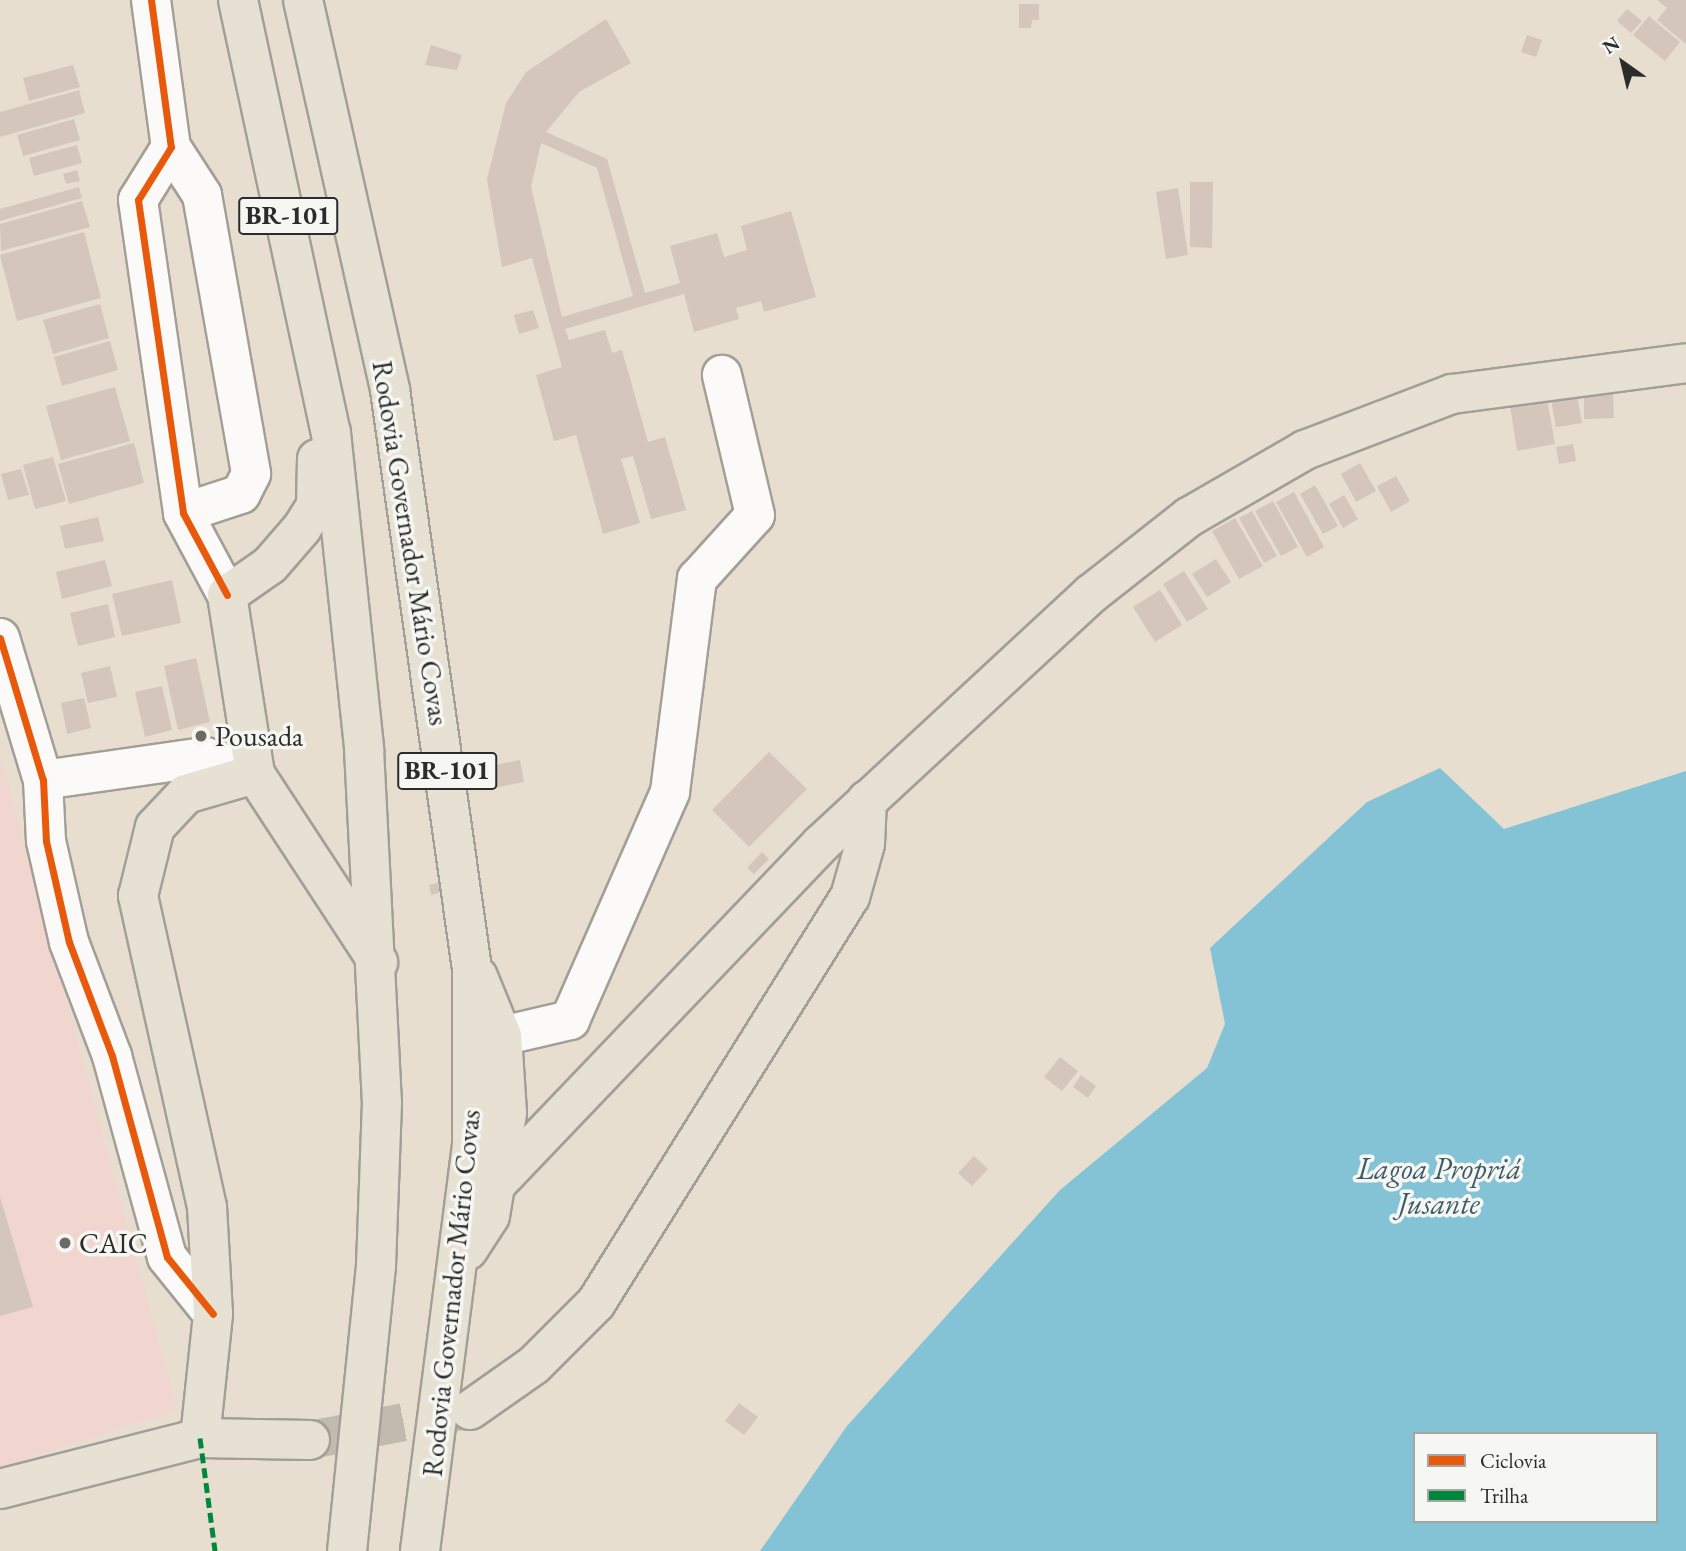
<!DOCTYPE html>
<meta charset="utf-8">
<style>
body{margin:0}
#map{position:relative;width:1686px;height:1551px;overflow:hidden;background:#e7ded0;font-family:"EB Garamond",serif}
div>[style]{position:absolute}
.built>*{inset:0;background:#f0d6cf}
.water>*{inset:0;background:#84c3d6}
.building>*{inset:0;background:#d4c6bb}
.major-tunnel>*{height:38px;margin-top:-19px;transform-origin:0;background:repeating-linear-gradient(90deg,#c1baaf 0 38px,transparent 0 57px)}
.roads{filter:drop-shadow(2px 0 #a39e96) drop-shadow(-2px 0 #a39e96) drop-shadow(0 2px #a39e96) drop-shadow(0 -2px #a39e96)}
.minor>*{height:38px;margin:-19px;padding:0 19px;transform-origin:19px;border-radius:19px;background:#fbfaf8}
.major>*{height:38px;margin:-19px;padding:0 19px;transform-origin:19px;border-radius:19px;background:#e6e1d3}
.highway>*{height:38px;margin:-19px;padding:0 19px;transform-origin:19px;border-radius:19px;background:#e6e1d3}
.quiet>*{height:5px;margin-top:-2.5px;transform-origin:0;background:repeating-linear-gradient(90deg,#00873e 0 10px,transparent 0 15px)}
.cycleway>*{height:7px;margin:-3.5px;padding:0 3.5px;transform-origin:3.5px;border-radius:3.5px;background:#e8590c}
.dots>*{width:19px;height:19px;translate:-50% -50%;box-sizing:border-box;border:4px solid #f6f6f2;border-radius:50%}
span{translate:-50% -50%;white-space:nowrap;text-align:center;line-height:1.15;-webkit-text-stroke:7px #f6f6f2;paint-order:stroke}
.shield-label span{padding:2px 5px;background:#f6f6f2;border:2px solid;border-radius:5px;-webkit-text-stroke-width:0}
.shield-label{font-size:26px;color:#2b2b2b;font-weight:700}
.street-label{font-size:28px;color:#2b2b2b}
.poi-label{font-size:28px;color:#2b2b2b}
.left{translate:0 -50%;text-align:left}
.water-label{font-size:30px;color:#3b5c68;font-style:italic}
.legend{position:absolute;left:1413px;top:1432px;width:245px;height:91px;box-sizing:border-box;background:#f6f6f2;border:2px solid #a5a5a2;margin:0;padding:9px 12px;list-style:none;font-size:21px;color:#2b2b2b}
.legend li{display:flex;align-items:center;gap:14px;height:35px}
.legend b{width:35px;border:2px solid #a5a5a2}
.north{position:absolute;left:1588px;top:28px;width:70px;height:70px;-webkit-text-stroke:5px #f6f6f2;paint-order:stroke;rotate:326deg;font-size:19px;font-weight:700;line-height:28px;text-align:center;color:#2b2b2b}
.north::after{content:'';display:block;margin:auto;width:24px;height:32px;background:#2b2b2b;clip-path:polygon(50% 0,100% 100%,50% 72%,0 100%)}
</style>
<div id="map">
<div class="built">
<div style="clip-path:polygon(0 755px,177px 1410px,0 1467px)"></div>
</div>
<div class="water">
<div style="clip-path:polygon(evenodd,1440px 768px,1504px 829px,1686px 771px,1686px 1551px,760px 1551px,847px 1426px,1060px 1190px,1207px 1068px,1225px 1024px,1210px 948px,1367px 802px,1440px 768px,1415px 1434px,1656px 1434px,1656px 1521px,1415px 1521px,1415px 1434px)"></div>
</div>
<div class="building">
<div style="clip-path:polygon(1657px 0,1686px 0,1686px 44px,1657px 20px,1667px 8px)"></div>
<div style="clip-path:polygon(1019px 4px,1039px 4px,1039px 20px,1032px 20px,1031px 28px,1019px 28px)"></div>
<div style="clip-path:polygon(1627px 9px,1642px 21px,1631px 33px,1617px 21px)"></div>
<div style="clip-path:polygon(1649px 16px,1680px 42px,1665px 61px,1633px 35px)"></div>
<div style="clip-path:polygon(evenodd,606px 19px,631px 63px,579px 92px,546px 132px,607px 159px,645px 293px,680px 283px,670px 246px,717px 233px,724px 257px,747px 250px,741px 226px,791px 211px,816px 297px,764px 312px,761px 301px,736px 308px,739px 319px,694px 332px,684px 294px,565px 329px,569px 340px,605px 330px,612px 353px,622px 350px,648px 442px,665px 437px,686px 510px,651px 519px,633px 456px,621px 459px,640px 523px,603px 534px,576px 435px,554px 441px,536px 375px,562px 367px,532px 258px,502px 267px,487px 179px,506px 103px,526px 72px,606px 19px,541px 143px,597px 168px,633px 296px,562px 317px,531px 187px,541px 143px)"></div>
<div style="clip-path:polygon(1527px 35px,1542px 40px,1536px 57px,1521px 52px)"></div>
<div style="clip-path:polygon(431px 45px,462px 55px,457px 70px,425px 65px)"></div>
<div style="clip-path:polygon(73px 65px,80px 87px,29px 101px,23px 78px)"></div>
<div style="clip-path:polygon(79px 90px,85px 113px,0 137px,0 112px)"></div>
<div style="clip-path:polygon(74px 119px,80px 140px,23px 156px,17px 135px)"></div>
<div style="clip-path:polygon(77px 145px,82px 163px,34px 176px,29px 158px)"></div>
<div style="clip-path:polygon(77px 170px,80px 181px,66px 184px,63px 174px)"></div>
<div style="clip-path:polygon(1190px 182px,1213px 182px,1212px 248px,1190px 247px)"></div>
<div style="clip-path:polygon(79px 187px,82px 198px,0 221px,0 209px)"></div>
<div style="clip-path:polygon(1178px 188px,1188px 255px,1166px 259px,1156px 192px)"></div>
<div style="clip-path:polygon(82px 201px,90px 227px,1px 251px,0 224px)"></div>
<div style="clip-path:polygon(84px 232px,101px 298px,17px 321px,0 255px)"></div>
<div style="clip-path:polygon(100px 304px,109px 338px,53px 354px,43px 320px)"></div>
<div style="clip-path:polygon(533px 310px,539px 328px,519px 334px,514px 315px)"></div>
<div style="clip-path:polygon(110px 341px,118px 370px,62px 386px,54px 357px)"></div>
<div style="clip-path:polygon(115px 387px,130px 441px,61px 460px,46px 406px)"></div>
<div style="clip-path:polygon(1613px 392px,1614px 418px,1584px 419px,1584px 393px)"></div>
<div style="clip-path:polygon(1577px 396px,1582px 423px,1556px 427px,1551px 400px)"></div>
<div style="clip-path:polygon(1547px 399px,1555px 444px,1517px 451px,1510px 405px)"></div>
<div style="clip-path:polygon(134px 443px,144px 483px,69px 504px,58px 464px)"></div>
<div style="clip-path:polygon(1573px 444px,1576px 461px,1559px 464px,1556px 447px)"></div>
<div style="clip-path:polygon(53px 457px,66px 501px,35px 509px,23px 465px)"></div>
<div style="clip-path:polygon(1360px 463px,1376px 491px,1356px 502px,1341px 474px)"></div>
<div style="clip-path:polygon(21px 469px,29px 495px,8px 500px,1px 474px)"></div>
<div style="clip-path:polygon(1396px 476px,1410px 501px,1391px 512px,1377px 486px)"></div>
<div style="clip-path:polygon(1315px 485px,1338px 526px,1323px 534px,1300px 494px)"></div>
<div style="clip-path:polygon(1294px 492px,1324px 547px,1307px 557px,1276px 502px)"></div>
<div style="clip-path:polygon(1344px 495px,1358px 519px,1343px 528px,1329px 504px)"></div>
<div style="clip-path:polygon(1273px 501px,1298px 547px,1281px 556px,1255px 511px)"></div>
<div style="clip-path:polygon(1252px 511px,1277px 556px,1264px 563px,1239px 518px)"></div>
<div style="clip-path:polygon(98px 517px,104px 541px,65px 549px,60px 526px)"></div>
<div style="clip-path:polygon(1235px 518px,1263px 566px,1239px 579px,1212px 531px)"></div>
<div style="clip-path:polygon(1216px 559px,1231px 582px,1207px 597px,1192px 574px)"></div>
<div style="clip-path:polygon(105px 560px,112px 586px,62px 599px,56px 572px)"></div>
<div style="clip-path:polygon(1184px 571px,1208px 609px,1187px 622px,1163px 584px)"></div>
<div style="clip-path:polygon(172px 580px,181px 623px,122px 636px,112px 594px)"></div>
<div style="clip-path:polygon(1160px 590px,1182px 625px,1155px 642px,1133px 607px)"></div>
<div style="clip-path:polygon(108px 604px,115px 637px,78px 646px,70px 613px)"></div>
<div style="clip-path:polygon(196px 658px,210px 722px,178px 730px,164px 666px)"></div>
<div style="clip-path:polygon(110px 666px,117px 697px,88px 703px,81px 673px)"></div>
<div style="clip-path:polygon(162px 686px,172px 730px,145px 737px,135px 692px)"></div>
<div style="clip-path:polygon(84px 698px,91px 728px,67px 734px,61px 703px)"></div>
<div style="clip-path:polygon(769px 752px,807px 789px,749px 847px,712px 810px)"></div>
<div style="clip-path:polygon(520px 760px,524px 782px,494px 788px,490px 766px)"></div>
<div style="clip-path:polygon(762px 852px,769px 859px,754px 874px,747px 868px)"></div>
<div style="clip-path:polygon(445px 881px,448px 890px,431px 895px,429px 885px)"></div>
<div style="clip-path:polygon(1060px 1057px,1078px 1071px,1062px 1091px,1044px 1077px)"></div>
<div style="clip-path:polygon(1081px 1075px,1096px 1086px,1088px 1098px,1073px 1087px)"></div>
<div style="clip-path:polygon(974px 1156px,988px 1169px,972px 1186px,958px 1173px)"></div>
<div style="clip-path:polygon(0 1197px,33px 1307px,0 1316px)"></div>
<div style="clip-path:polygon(739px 1403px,758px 1417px,744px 1435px,725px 1421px)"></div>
</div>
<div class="major-tunnel">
<div style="left:310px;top:1440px;width:161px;rotate:-10.8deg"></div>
</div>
<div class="roads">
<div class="minor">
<div style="left:151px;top:0;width:148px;rotate:82.3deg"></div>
<div style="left:171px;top:147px;width:62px;rotate:121.9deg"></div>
<div style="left:138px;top:200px;width:316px;rotate:81.8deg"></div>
<div style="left:183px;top:513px;width:93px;rotate:61.8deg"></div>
<div style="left:171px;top:147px;width:57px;rotate:57.1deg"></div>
<div style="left:202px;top:195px;width:283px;rotate:80deg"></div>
<div style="left:251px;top:474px;width:22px;rotate:117deg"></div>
<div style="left:241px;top:494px;width:61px;rotate:161.9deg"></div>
<div style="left:0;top:638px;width:148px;rotate:73.2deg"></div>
<div style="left:43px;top:780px;width:61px;rotate:87.2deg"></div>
<div style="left:46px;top:841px;width:104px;rotate:77.2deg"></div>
<div style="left:69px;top:942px;width:122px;rotate:69.3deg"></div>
<div style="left:112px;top:1056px;width:208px;rotate:74.7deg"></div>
<div style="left:167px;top:1257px;width:73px;rotate:51.1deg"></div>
<div style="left:43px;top:780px;width:164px;rotate:-8.1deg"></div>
<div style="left:205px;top:757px;width:53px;rotate:18.8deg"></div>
<div style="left:502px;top:1036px;width:70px;rotate:-13.2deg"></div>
<div style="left:570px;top:1020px;width:249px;rotate:-66.3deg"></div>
<div style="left:670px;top:792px;width:215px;rotate:-82.8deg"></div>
<div style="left:697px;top:579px;width:86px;rotate:-47.8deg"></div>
<div style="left:755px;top:515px;width:144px;rotate:-103.3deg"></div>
</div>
<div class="major">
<div style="left:227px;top:595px;width:181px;rotate:81.1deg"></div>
<div style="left:255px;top:774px;width:225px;rotate:56.8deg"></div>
<div style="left:498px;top:1182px;width:468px;rotate:-46.3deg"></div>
<div style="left:821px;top:844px;width:368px;rotate:-42.8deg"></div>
<div style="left:1091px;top:594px;width:125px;rotate:-38.2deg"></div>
<div style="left:1189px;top:517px;width:134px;rotate:-30deg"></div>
<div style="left:1305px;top:450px;width:157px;rotate:-20.9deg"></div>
<div style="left:1452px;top:394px;width:236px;rotate:-7.5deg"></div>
<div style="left:470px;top:1410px;width:78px;rotate:-35.1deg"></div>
<div style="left:534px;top:1365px;width:88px;rotate:-45deg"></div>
<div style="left:596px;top:1303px;width:479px;rotate:-58deg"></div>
<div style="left:850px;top:897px;width:55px;rotate:-74.2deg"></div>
<div style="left:865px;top:844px;width:44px;rotate:-87.4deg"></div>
<div style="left:200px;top:1438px;width:125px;rotate:-84deg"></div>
<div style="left:213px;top:1314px;width:107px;rotate:-93.2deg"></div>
<div style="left:207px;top:1207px;width:319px;rotate:-102.5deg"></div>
<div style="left:138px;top:896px;width:71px;rotate:-76.2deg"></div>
<div style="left:155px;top:827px;width:45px;rotate:-46.8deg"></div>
<div style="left:186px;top:794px;width:72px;rotate:-16.2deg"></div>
<div style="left:0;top:1489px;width:206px;rotate:-14.3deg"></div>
<div style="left:200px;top:1438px;width:110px;rotate:1deg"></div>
</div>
<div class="highway">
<div style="left:238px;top:0;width:443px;rotate:77.9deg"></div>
<div style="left:331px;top:433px;width:318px;rotate:84deg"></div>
<div style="left:364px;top:749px;width:353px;rotate:87.1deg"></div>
<div style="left:382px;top:1102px;width:164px;rotate:92.1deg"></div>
<div style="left:376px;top:1266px;width:286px;rotate:95.8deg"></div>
<div style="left:303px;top:0;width:400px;rotate:77.4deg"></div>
<div style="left:390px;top:390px;width:585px;rotate:81.94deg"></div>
<div style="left:472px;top:969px;width:176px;rotate:90deg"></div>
<div style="left:472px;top:1145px;width:409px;rotate:97.3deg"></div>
<div style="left:227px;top:595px;width:52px;rotate:-34.9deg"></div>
<div style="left:270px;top:565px;width:49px;rotate:-49.1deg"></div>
<div style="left:302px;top:528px;width:26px;rotate:-58deg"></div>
<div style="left:316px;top:506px;width:47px;rotate:-88.8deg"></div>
<div style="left:468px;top:1250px;width:40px;rotate:-57.1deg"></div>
<div style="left:490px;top:1216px;width:104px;rotate:-80.6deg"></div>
<div style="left:507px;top:1113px;width:77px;rotate:-93.7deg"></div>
<div style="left:502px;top:1036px;width:64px;rotate:-112.1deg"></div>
</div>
</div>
<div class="quiet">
<div style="left:200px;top:1438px;width:114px;rotate:82.4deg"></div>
</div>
<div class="cycleway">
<div style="left:151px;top:0;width:148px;rotate:82.3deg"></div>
<div style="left:171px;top:147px;width:62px;rotate:121.9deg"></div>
<div style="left:138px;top:200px;width:316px;rotate:81.8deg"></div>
<div style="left:183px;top:513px;width:93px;rotate:61.8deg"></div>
<div style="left:0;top:638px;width:148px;rotate:73.2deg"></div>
<div style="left:43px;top:780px;width:61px;rotate:87.2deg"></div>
<div style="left:46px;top:841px;width:104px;rotate:77.2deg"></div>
<div style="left:69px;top:942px;width:122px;rotate:69.3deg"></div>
<div style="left:112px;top:1056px;width:208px;rotate:74.7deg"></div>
<div style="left:167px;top:1257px;width:73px;rotate:51.1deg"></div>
</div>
<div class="dots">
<div style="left:201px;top:736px;background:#6d6a65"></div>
<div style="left:65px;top:1243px;background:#6d6a65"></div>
</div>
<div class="shield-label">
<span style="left:288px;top:216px">BR-101</span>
<span style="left:447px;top:771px">BR-101</span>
</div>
<div class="street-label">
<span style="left:411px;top:543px;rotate:81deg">Rodovia Governador Mário Covas</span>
<span style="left:451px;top:1293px;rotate:-84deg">Rodovia Governador Mário Covas</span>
</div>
<div class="poi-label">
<span class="left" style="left:215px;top:736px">Pousada</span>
<span class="left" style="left:79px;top:1243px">CAIC</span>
</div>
<div class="water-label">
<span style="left:1439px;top:1186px">Lagoa Propriá<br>Jusante</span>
</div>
<ul class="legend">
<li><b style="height:9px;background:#e8590c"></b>Ciclovia</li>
<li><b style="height:9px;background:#00873e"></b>Trilha</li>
</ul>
<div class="north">N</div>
</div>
